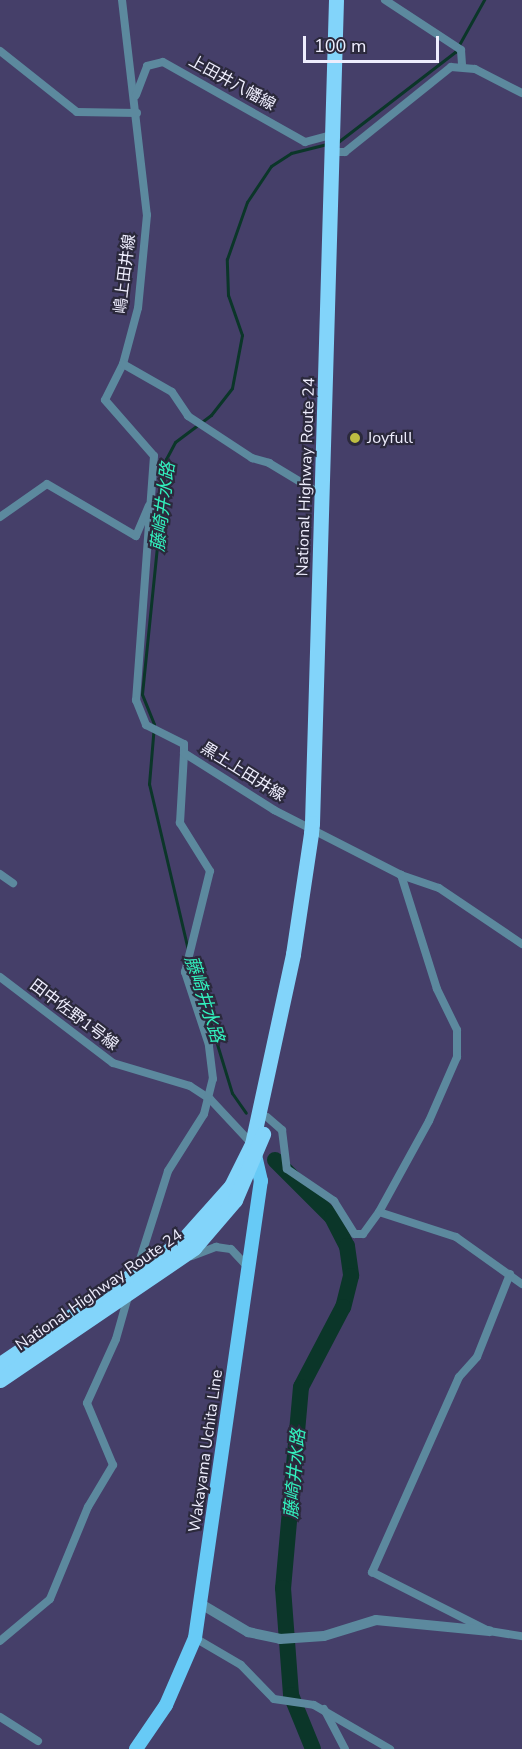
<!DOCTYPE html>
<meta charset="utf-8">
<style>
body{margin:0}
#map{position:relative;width:522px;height:1749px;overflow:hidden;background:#453f69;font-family:"Nunito Sans","Noto Sans JP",sans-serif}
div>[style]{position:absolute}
.stream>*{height:3px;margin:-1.5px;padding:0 1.5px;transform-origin:1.5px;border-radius:1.5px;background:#0b3629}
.river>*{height:16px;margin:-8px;padding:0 8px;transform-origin:8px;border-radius:8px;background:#0b3629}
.minor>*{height:8px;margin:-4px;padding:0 4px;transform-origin:4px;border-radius:4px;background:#5c899e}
.tertiary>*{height:10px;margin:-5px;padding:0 5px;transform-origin:5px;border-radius:5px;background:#5c899e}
.primary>*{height:14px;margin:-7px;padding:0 7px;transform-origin:7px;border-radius:7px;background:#67caf6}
.trunk>*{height:15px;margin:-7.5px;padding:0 7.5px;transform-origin:7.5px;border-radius:7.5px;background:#82d4fa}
.trunk-bridge>*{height:15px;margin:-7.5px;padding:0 7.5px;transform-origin:7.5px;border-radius:7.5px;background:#82d4fa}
.dots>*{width:16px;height:16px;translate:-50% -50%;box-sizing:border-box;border:3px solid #2b293c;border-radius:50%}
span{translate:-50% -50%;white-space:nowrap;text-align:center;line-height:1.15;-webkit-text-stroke:4.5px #2b293c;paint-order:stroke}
.street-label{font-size:16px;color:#eeedfd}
.poi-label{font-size:16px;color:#eeedfd}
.left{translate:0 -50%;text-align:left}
.water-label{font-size:18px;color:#32f0bd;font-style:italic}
.scale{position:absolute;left:303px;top:36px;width:136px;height:27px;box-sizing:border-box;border:3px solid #eeedfd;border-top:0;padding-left:8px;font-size:18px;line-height:21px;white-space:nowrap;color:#eeedfd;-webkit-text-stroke:4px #2b293c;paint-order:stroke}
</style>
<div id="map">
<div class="stream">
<div style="left:338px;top:142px;width:148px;rotate:-37.6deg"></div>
<div style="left:455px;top:52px;width:60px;rotate:-60.9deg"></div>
<div style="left:188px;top:950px;width:171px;rotate:-103.2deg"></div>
<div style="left:149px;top:784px;width:60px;rotate:-85.2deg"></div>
<div style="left:154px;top:724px;width:32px;rotate:-112deg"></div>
<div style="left:142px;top:694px;width:236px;rotate:-84.2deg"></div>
<div style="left:166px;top:459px;width:19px;rotate:-62deg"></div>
<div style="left:175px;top:442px;width:45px;rotate:-36.9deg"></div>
<div style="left:211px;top:415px;width:34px;rotate:-52deg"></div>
<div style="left:232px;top:388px;width:54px;rotate:-79.3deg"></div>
<div style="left:242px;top:335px;width:42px;rotate:-109.3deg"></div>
<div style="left:228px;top:295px;width:36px;rotate:-92deg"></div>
<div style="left:227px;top:259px;width:60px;rotate:-70.7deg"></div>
<div style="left:247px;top:202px;width:43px;rotate:-56.3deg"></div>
<div style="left:271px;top:166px;width:24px;rotate:-33deg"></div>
<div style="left:291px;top:153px;width:36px;rotate:-14deg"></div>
<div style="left:191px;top:959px;width:140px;rotate:73deg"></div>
<div style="left:232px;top:1093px;width:24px;rotate:55deg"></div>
</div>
<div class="river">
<div style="left:275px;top:1160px;width:81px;rotate:45deg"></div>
<div style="left:332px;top:1217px;width:33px;rotate:63deg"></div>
<div style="left:347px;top:1246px;width:30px;rotate:82deg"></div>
<div style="left:351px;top:1276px;width:32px;rotate:104deg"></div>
<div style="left:343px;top:1307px;width:90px;rotate:117.7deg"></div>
<div style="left:301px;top:1387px;width:202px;rotate:95.1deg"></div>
<div style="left:283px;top:1588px;width:107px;rotate:85.7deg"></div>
<div style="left:291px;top:1695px;width:58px;rotate:67.8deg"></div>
</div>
<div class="minor">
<div style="left:122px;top:0;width:216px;rotate:83.4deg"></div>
<div style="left:147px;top:215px;width:93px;rotate:95.5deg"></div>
<div style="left:138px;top:308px;width:58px;rotate:105deg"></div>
<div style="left:123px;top:364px;width:40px;rotate:116.6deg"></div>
<div style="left:105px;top:400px;width:74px;rotate:48.8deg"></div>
<div style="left:154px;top:456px;width:245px;rotate:94.2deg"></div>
<div style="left:136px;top:700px;width:27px;rotate:68deg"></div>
<div style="left:146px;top:725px;width:42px;rotate:26.6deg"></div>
<div style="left:184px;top:744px;width:9px;rotate:90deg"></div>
<div style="left:385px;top:0;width:91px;rotate:33.3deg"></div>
<div style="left:461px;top:50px;width:15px;rotate:86deg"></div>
<div style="left:0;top:51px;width:98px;rotate:38.4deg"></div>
<div style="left:77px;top:112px;width:60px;rotate:1deg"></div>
<div style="left:136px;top:95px;width:31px;rotate:-69deg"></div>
<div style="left:147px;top:66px;width:16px;rotate:-14deg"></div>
<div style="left:163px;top:62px;width:163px;rotate:29.4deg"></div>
<div style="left:305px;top:142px;width:28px;rotate:-15deg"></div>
<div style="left:332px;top:152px;width:13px"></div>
<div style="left:345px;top:152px;width:136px;rotate:-38.7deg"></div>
<div style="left:451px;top:67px;width:24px;rotate:5deg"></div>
<div style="left:475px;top:69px;width:53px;rotate:27.1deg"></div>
<div style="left:123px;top:364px;width:56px;rotate:29.7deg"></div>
<div style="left:172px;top:392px;width:29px;rotate:56deg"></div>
<div style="left:188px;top:416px;width:77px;rotate:33.3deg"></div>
<div style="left:252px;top:458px;width:18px;rotate:16deg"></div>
<div style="left:269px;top:463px;width:62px;rotate:31.1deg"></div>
<div style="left:0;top:517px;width:57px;rotate:-35.1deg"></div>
<div style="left:47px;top:484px;width:103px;rotate:30.3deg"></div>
<div style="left:136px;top:536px;width:33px;rotate:-67deg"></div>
<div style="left:0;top:874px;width:16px;rotate:35deg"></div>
<div style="left:0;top:977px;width:142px;rotate:37.3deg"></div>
<div style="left:113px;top:1063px;width:80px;rotate:16.6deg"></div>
<div style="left:190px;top:1086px;width:24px;rotate:33deg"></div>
<div style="left:210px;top:1099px;width:62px;rotate:47deg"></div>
<div style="left:267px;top:1117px;width:20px;rotate:41deg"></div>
<div style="left:282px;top:1130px;width:39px;rotate:83deg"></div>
<div style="left:287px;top:1169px;width:57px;rotate:34.2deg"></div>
<div style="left:334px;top:1201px;width:39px;rotate:58deg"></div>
<div style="left:355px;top:1234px;width:8px"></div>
<div style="left:363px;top:1234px;width:27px;rotate:-54deg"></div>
<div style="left:379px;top:1212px;width:81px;rotate:18deg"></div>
<div style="left:456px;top:1237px;width:81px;rotate:35.5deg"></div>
<div style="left:379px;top:1212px;width:104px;rotate:-61.2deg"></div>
<div style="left:429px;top:1121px;width:70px;rotate:-66.4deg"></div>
<div style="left:457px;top:1057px;width:27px;rotate:-90deg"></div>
<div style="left:457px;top:1030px;width:46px;rotate:-116deg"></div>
<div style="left:437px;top:989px;width:120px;rotate:-107.5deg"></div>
<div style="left:192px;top:1256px;width:26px;rotate:-21deg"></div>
<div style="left:216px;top:1247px;width:15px;rotate:8deg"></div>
<div style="left:231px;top:1249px;width:26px;rotate:47deg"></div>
<div style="left:137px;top:1269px;width:103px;rotate:-72.4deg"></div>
<div style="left:168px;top:1171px;width:67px;rotate:-57.7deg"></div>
<div style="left:204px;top:1114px;width:36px;rotate:-76deg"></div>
<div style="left:213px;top:1079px;width:34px;rotate:-97deg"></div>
<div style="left:209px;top:1045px;width:77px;rotate:-108.2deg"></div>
<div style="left:185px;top:972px;width:104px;rotate:-76.1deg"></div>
<div style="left:210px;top:871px;width:57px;rotate:-122deg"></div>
<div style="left:180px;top:823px;width:70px;rotate:-86.7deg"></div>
<div style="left:184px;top:753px;width:107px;rotate:32.3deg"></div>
<div style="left:274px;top:810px;width:143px;rotate:27.1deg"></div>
<div style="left:401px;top:875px;width:40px;rotate:18.9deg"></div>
<div style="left:439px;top:888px;width:100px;rotate:34deg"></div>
<div style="left:510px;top:1274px;width:89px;rotate:111.7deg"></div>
<div style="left:477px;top:1357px;width:27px;rotate:132deg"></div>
<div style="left:459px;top:1377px;width:214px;rotate:114deg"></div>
<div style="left:372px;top:1572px;width:131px;rotate:26.8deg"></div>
<div style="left:489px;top:1631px;width:33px;rotate:9deg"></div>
<div style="left:195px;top:1638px;width:53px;rotate:30.4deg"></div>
<div style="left:241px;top:1665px;width:47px;rotate:45.9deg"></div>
<div style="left:274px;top:1699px;width:40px;rotate:8.5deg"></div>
<div style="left:314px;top:1705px;width:88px;rotate:30.1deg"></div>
<div style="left:0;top:1641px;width:65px;rotate:-40deg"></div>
<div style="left:50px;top:1599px;width:100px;rotate:-67.6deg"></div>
<div style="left:88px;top:1507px;width:49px;rotate:-59.2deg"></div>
<div style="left:113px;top:1465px;width:67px;rotate:-112.8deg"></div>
<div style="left:87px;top:1403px;width:70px;rotate:-65.6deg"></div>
<div style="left:116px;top:1339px;width:48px;rotate:-74.2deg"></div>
<div style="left:324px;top:1709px;width:45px;rotate:62.3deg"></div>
<div style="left:0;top:1717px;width:45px;rotate:32.3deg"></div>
</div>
<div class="tertiary">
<div style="left:201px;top:1604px;width:55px;rotate:30.8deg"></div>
<div style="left:248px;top:1632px;width:33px;rotate:12deg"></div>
<div style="left:280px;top:1639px;width:44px;rotate:-3.9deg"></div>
<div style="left:324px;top:1636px;width:54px;rotate:-17.1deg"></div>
<div style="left:376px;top:1620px;width:114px;rotate:5.6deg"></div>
</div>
<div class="primary">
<div style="left:136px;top:1749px;width:53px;rotate:-55.7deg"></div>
<div style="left:166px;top:1705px;width:73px;rotate:-66.6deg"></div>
<div style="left:195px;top:1638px;width:462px;rotate:-81.8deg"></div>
<div style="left:261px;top:1181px;width:36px;rotate:-103deg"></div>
</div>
<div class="trunk">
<div style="left:312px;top:823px;width:823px;rotate:-88.33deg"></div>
<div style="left:0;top:1364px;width:218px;rotate:-34deg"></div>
<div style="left:181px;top:1242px;width:75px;rotate:-48.2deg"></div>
<div style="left:231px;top:1186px;width:47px;rotate:-63.4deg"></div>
<div style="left:252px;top:1144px;width:194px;rotate:-77.8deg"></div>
<div style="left:293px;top:954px;width:122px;rotate:-81.5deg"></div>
<div style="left:0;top:1380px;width:235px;rotate:-34.2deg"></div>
<div style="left:194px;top:1248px;width:63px;rotate:-49.5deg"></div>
<div style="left:235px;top:1200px;width:72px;rotate:-67deg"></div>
</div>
<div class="trunk-bridge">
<div style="left:311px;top:833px;width:10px;rotate:-84deg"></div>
</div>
<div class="dots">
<div style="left:355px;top:438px;background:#bebe42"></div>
</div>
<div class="street-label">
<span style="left:232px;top:83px;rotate:29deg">上田井八幡線</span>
<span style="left:125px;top:274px;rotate:-83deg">嶋上田井線</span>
<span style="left:306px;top:477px;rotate:-88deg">National Highway Route 24</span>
<span style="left:243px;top:772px;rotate:32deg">黒土上田井線</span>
<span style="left:74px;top:1015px;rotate:37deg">田中佐野1号線</span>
<span style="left:99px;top:1290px;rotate:-35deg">National Highway Route 24</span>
<span style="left:206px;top:1451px;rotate:-82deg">Wakayama Uchita Line</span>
</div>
<div class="poi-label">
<span class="left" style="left:367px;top:438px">Joyfull</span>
</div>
<div class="water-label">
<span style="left:163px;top:507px;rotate:-83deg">藤崎井水路</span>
<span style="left:204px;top:999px;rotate:72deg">藤崎井水路</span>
<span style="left:295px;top:1474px;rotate:-85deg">藤崎井水路</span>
</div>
<div class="scale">100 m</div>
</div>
